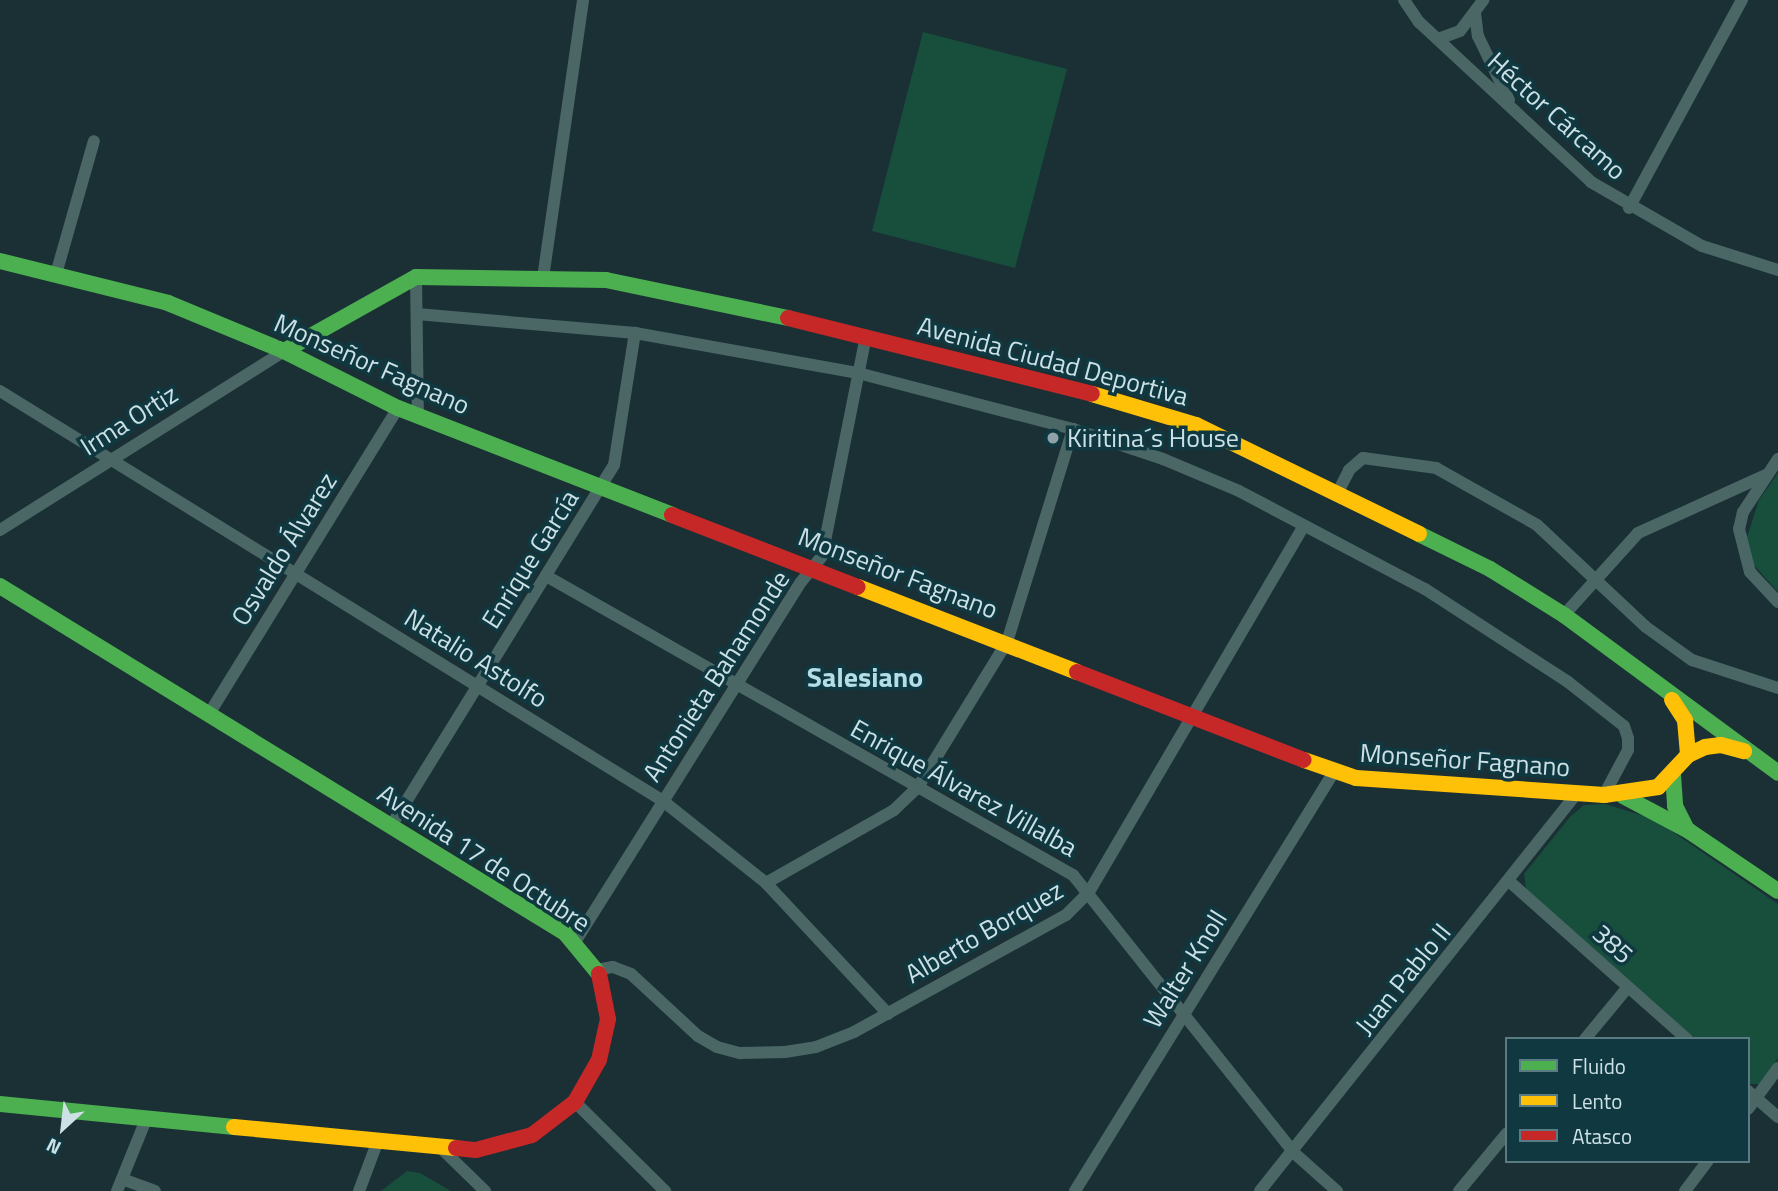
<!DOCTYPE html>
<meta charset="utf-8">
<style>
body{margin:0}
#map{position:relative;width:1778px;height:1191px;overflow:hidden;background:#1a3035;font-family:"Titillium Web",sans-serif}
div>[style]{position:absolute}
.green>*{inset:0;background:#184f3c}
.street>*{height:12px;margin:-6px;padding:0 6px;transform-origin:6px;border-radius:6px;background:#4a6766}
.fast>*{height:16px;margin:-8px;padding:0 8px;transform-origin:8px;border-radius:8px;background:#4caf50}
.slow>*{height:16px;margin:-8px;padding:0 8px;transform-origin:8px;border-radius:8px;background:#ffc107}
.jam>*{height:16px;margin:-8px;padding:0 8px;transform-origin:8px;border-radius:8px;background:#c62828}
.dots>*{width:19px;height:19px;translate:-50% -50%;box-sizing:border-box;border:4px solid #0f3840;border-radius:50%}
span{translate:-50% -50%;white-space:nowrap;text-align:center;line-height:1.15;-webkit-text-stroke:7px #0f3840;paint-order:stroke}
.street-label{font-size:26px;color:#cce0e5}
.poi-label{font-size:26px;color:#cce0e5}
.left{translate:0 -50%;text-align:left}
.neighbourhood-label{font-size:28px;color:#b3dde7;font-weight:700}
.legend{position:absolute;left:1505px;top:1037px;width:245px;height:126px;box-sizing:border-box;background:#0f3840;border:2px solid #5b7b82;margin:0;padding:9px 12px;list-style:none;font-size:21px;color:#cce0e5}
.legend li{display:flex;align-items:center;gap:14px;height:35px}
.legend b{width:35px;border:2px solid #5b7b82}
.north{position:absolute;left:28px;top:1093px;width:70px;height:70px;-webkit-text-stroke:5px #0f3840;paint-order:stroke;rotate:207deg;font-size:19px;font-weight:700;line-height:28px;text-align:center;color:#cce0e5}
.north::after{content:'';display:block;margin:auto;width:24px;height:32px;background:#cce0e5;clip-path:polygon(50% 0,100% 100%,50% 72%,0 100%)}
</style>
<div id="map">
<div class="green">
<div style="clip-path:polygon(923px 32px,1067px 69px,1015px 268px,872px 231px)"></div>
<div style="clip-path:polygon(1778px 473px,1778px 592px,1754px 565px,1747px 537px,1759px 500px)"></div>
<div style="clip-path:polygon(1605px 804px,1654px 819px,1778px 904px,1778px 1058px,1760px 1084px,1748px 1084px,1748px 1039px,1696px 1039px,1526px 889px,1524px 874px,1570px 817px,1584px 805px)"></div>
<div style="clip-path:polygon(407px 1171px,420px 1173px,451px 1191px,381px 1191px)"></div>
</div>
<div class="street">
<div style="left:1404px;top:0;width:27px;rotate:56deg"></div>
<div style="left:1419px;top:22px;width:235px;rotate:42.9deg"></div>
<div style="left:1591px;top:182px;width:128px;rotate:30deg"></div>
<div style="left:1702px;top:246px;width:80px;rotate:17.5deg"></div>
<div style="left:1475px;top:13px;width:23px;rotate:83deg"></div>
<div style="left:1478px;top:36px;width:71px;rotate:64.2deg"></div>
<div style="left:1438px;top:39px;width:23px;rotate:-20deg"></div>
<div style="left:1460px;top:31px;width:39px;rotate:-53deg"></div>
<div style="left:1629px;top:208px;width:237px;rotate:-61.5deg"></div>
<div style="left:56px;top:274px;width:138px;rotate:-74.1deg"></div>
<div style="left:416px;top:277px;width:137px;rotate:89.2deg"></div>
<div style="left:543px;top:278px;width:281px;rotate:-81.8deg"></div>
<div style="left:417px;top:314px;width:219px;rotate:5deg"></div>
<div style="left:635px;top:333px;width:227px;rotate:10.2deg"></div>
<div style="left:858px;top:373px;width:222px;rotate:14.6deg"></div>
<div style="left:1073px;top:429px;width:95px;rotate:18.4deg"></div>
<div style="left:1163px;top:459px;width:82px;rotate:22.8deg"></div>
<div style="left:1239px;top:491px;width:210px;rotate:27.8deg"></div>
<div style="left:1425px;top:589px;width:171px;rotate:33deg"></div>
<div style="left:1568px;top:682px;width:71px;rotate:38.2deg"></div>
<div style="left:1624px;top:726px;width:13px;rotate:72deg"></div>
<div style="left:1628px;top:738px;width:12px;rotate:90deg"></div>
<div style="left:1628px;top:750px;width:51px;rotate:118.1deg"></div>
<div style="left:0;top:391px;width:780px;rotate:31.73deg"></div>
<div style="left:663px;top:801px;width:132px;rotate:38.5deg"></div>
<div style="left:766px;top:883px;width:179px;rotate:47deg"></div>
<div style="left:1778px;top:459px;width:64px;rotate:123.4deg"></div>
<div style="left:1743px;top:512px;width:17px;rotate:103deg"></div>
<div style="left:1739px;top:529px;width:44px;rotate:75.7deg"></div>
<div style="left:1750px;top:572px;width:41px;rotate:47deg"></div>
<div style="left:1337px;top:494px;width:27px;rotate:-63deg"></div>
<div style="left:1349px;top:470px;width:18px;rotate:-41deg"></div>
<div style="left:1363px;top:458px;width:74px;rotate:7.8deg"></div>
<div style="left:1436px;top:468px;width:116px;rotate:29.4deg"></div>
<div style="left:1537px;top:525px;width:149px;rotate:43.1deg"></div>
<div style="left:1646px;top:627px;width:57px;rotate:35.7deg"></div>
<div style="left:1692px;top:660px;width:90px;rotate:18deg"></div>
<div style="left:0;top:530px;width:336px;rotate:-32.2deg"></div>
<div style="left:548px;top:577px;width:604px;rotate:29.58deg"></div>
<div style="left:1073px;top:875px;width:354px;rotate:51.5deg"></div>
<div style="left:1293px;top:1152px;width:59px;rotate:41.6deg"></div>
<div style="left:1564px;top:615px;width:110px;rotate:-47.9deg"></div>
<div style="left:1638px;top:533px;width:141px;rotate:-24.4deg"></div>
<div style="left:209px;top:714px;width:360px;rotate:-58.3deg"></div>
<div style="left:391px;top:826px;width:424px;rotate:-58.3deg"></div>
<div style="left:614px;top:465px;width:134px;rotate:-81deg"></div>
<div style="left:1510px;top:882px;width:237px;rotate:41.6deg"></div>
<div style="left:766px;top:883px;width:147px;rotate:-29.7deg"></div>
<div style="left:894px;top:810px;width:33px;rotate:-44deg"></div>
<div style="left:918px;top:787px;width:170px;rotate:-58.5deg"></div>
<div style="left:1007px;top:642px;width:223px;rotate:-72.8deg"></div>
<div style="left:575px;top:942px;width:425px;rotate:-57.9deg"></div>
<div style="left:801px;top:582px;width:33px;rotate:-51deg"></div>
<div style="left:822px;top:556px;width:225px;rotate:-78.7deg"></div>
<div style="left:597px;top:970px;width:16px;rotate:-11deg"></div>
<div style="left:613px;top:967px;width:19px;rotate:21deg"></div>
<div style="left:631px;top:974px;width:91px;rotate:42.8deg"></div>
<div style="left:698px;top:1036px;width:22px;rotate:30deg"></div>
<div style="left:717px;top:1047px;width:24px;rotate:15deg"></div>
<div style="left:740px;top:1053px;width:45px;rotate:-1.3deg"></div>
<div style="left:785px;top:1052px;width:31px;rotate:-9deg"></div>
<div style="left:816px;top:1047px;width:41px;rotate:-21.5deg"></div>
<div style="left:854px;top:1032px;width:242px;rotate:-28.9deg"></div>
<div style="left:1066px;top:915px;width:33px;rotate:-45deg"></div>
<div style="left:1089px;top:892px;width:425px;rotate:-59.6deg"></div>
<div style="left:1585px;top:1039px;width:67px;rotate:-50.4deg"></div>
<div style="left:1748px;top:1091px;width:40px;rotate:41deg"></div>
<div style="left:575px;top:1102px;width:127px;rotate:44.7deg"></div>
<div style="left:1748px;top:1109px;width:51px;rotate:-53.8deg"></div>
<div style="left:443px;top:1150px;width:59px;rotate:44.3deg"></div>
<div style="left:122px;top:1179px;width:35px;rotate:20deg"></div>
<div style="left:117px;top:1191px;width:80px;rotate:-67.9deg"></div>
<div style="left:359px;top:1191px;width:51px;rotate:-69.4deg"></div>
<div style="left:1075px;top:1191px;width:493px;rotate:-58.3deg"></div>
<div style="left:1260px;top:1191px;width:509px;rotate:-51.46deg"></div>
<div style="left:1459px;top:1191px;width:75px;rotate:-50.4deg"></div>
<div style="left:1685px;top:1191px;width:38px;rotate:-53deg"></div>
</div>
<div class="fast">
<div style="left:0;top:261px;width:173px;rotate:14deg"></div>
<div style="left:168px;top:303px;width:126px;rotate:22.5deg"></div>
<div style="left:284px;top:351px;width:127px;rotate:26.6deg"></div>
<div style="left:398px;top:408px;width:294px;rotate:21.3deg"></div>
<div style="left:284px;top:351px;width:151px;rotate:-29.3deg"></div>
<div style="left:416px;top:277px;width:190px;rotate:0.9deg"></div>
<div style="left:606px;top:280px;width:186px;rotate:11.8deg"></div>
<div style="left:1419px;top:534px;width:79px;rotate:26.2deg"></div>
<div style="left:1490px;top:569px;width:87px;rotate:31.9deg"></div>
<div style="left:1564px;top:615px;width:266px;rotate:36.4deg"></div>
<div style="left:0;top:586px;width:663px;rotate:31.56deg"></div>
<div style="left:565px;top:933px;width:53px;rotate:50.3deg"></div>
<div style="left:1673px;top:775px;width:31px;rotate:86deg"></div>
<div style="left:1675px;top:806px;width:25px;rotate:63deg"></div>
<div style="left:1623px;top:796px;width:75px;rotate:27.9deg"></div>
<div style="left:1689px;top:831px;width:107px;rotate:34deg"></div>
<div style="left:0;top:1104px;width:235px;rotate:5.6deg"></div>
</div>
<div class="slow">
<div style="left:1092px;top:394px;width:109px;rotate:16.6deg"></div>
<div style="left:1196px;top:425px;width:248px;rotate:26deg"></div>
<div style="left:858px;top:587px;width:235px;rotate:21.2deg"></div>
<div style="left:1672px;top:700px;width:24px;rotate:57deg"></div>
<div style="left:1685px;top:720px;width:35px;rotate:85deg"></div>
<div style="left:1304px;top:760px;width:55px;rotate:19.1deg"></div>
<div style="left:1356px;top:778px;width:249px;rotate:3.9deg"></div>
<div style="left:1604px;top:795px;width:55px;rotate:-8.4deg"></div>
<div style="left:1658px;top:787px;width:44px;rotate:-46.8deg"></div>
<div style="left:1688px;top:755px;width:19px;rotate:-25deg"></div>
<div style="left:1705px;top:747px;width:16px;rotate:-7deg"></div>
<div style="left:1721px;top:745px;width:24px;rotate:15deg"></div>
<div style="left:234px;top:1127px;width:223px;rotate:5.4deg"></div>
</div>
<div class="jam">
<div style="left:788px;top:318px;width:313px;rotate:14deg"></div>
<div style="left:672px;top:515px;width:199px;rotate:21.2deg"></div>
<div style="left:1077px;top:672px;width:243px;rotate:21.2deg"></div>
<div style="left:456px;top:1148px;width:20px;rotate:6deg"></div>
<div style="left:476px;top:1150px;width:58px;rotate:-15deg"></div>
<div style="left:532px;top:1135px;width:54px;rotate:-37.5deg"></div>
<div style="left:575px;top:1102px;width:48px;rotate:-60.3deg"></div>
<div style="left:599px;top:1060px;width:42px;rotate:-77.6deg"></div>
<div style="left:608px;top:1019px;width:46px;rotate:-101.3deg"></div>
</div>
<div class="dots">
<div style="left:1053px;top:438px;background:#8ea2a7"></div>
</div>
<div class="street-label">
<span style="left:1557px;top:116px;rotate:42deg">Héctor Cárcamo</span>
<span style="left:1053px;top:361px;rotate:15deg">Avenida Ciudad Deportiva</span>
<span style="left:372px;top:364px;rotate:24deg">Monseñor Fagnano</span>
<span style="left:129px;top:420px;rotate:-32deg">Irma Ortiz</span>
<span style="left:284px;top:549px;rotate:-58deg">Osvaldo Álvarez</span>
<span style="left:530px;top:559px;rotate:-58deg">Enrique García</span>
<span style="left:898px;top:573px;rotate:21deg">Monseñor Fagnano</span>
<span style="left:476px;top:658px;rotate:32deg">Natalio Astolfo</span>
<span style="left:716px;top:676px;rotate:-57deg">Antonieta Bahamonde</span>
<span style="left:1465px;top:760px;rotate:4deg">Monseñor Fagnano</span>
<span style="left:964px;top:788px;rotate:29deg">Enrique Álvarez Villalba</span>
<span style="left:484px;top:858px;rotate:33deg">Avenida 17 de Octubre</span>
<span style="left:984px;top:932px;rotate:-30deg">Alberto Borquez</span>
<span style="left:1613px;top:944px;rotate:42deg">385</span>
<span style="left:1185px;top:969px;rotate:-58deg">Walter Knoll</span>
<span style="left:1403px;top:979px;rotate:-51deg">Juan Pablo II</span>
</div>
<div class="poi-label">
<span class="left" style="left:1067px;top:438px">Kiritina´s House</span>
</div>
<div class="neighbourhood-label">
<span style="left:865px;top:677px">Salesiano</span>
</div>
<ul class="legend">
<li><b style="height:9px;background:#4caf50"></b>Fluido</li>
<li><b style="height:9px;background:#ffc107"></b>Lento</li>
<li><b style="height:9px;background:#c62828"></b>Atasco</li>
</ul>
<div class="north">N</div>
</div>
